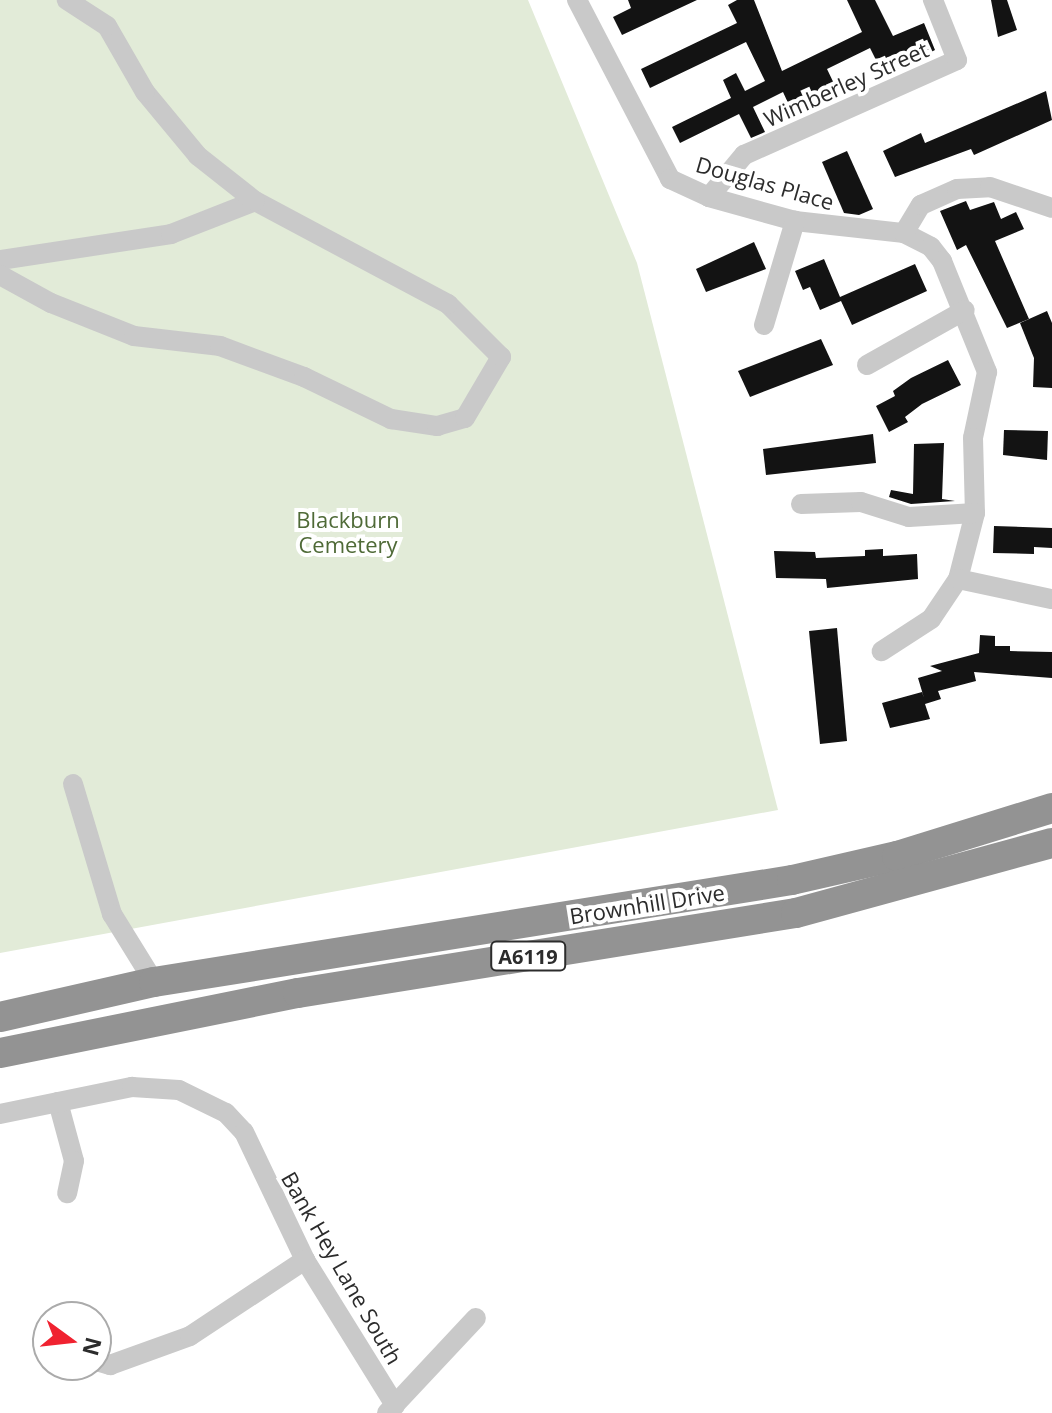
<!DOCTYPE html>
<style>
body{margin:0}
#map{position:relative;width:1052px;height:1413px;overflow:hidden;background:#fff;font-family:"Open Sans",sans-serif}
div>[style]{position:absolute}
.green>*{inset:0;background:#e2ebd8}
.building>*{inset:0;background:#131313}
.minor>*{height:20px;margin:-10px;padding:0 10px;transform-origin:10px;border-radius:10px;background:#c9c9c9}
.highway>*{height:30px;margin:-15px;padding:0 15px;transform-origin:15px;border-radius:15px;background:#939393}
span{translate:-50% -50%;white-space:nowrap;text-align:center;line-height:1.15;-webkit-text-stroke:8px #fff;paint-order:stroke}
.shield-label span{padding:2px 6px;background:#fff;border:2px solid;border-radius:6px;-webkit-text-stroke-width:0}
.shield-label{font-size:20px;color:#2c2c2c;font-weight:700}
.street-label{font-size:22px;color:#2c2c2c}
.park-label{font-size:22px;color:#4f6a37}
.north{position:absolute;left:32px;top:1301px;width:80px;height:80px;box-sizing:border-box;background:#fff;border:2px solid #ababab;border-radius:50%;rotate:105deg;font-size:22px;font-weight:700;line-height:32px;text-align:center;color:#2c2c2c}
.north::after{content:'';display:block;margin:auto;width:28px;height:36px;background:#f02230;clip-path:polygon(50% 0,100% 100%,50% 72%,0 100%)}
</style>
<div id="map">
<div class="green">
<div style="clip-path:polygon(0 0,528px 0,637px 263px,778px 810px,0 953px)"></div>
</div>
<div class="building">
<div style="clip-path:polygon(628px 0,697px 0,622px 35px,613px 17px,631px 8px)"></div>
<div style="clip-path:polygon(737px 0,754px 0,782px 71px,862px 32px,847px 0,875px 0,893px 36px,924px 23px,935px 50px,884px 76px,870px 48px,827px 69px,839px 94px,794px 116px,783px 92px,753px 107px,765px 132px,751px 138px,739px 114px,680px 143px,672px 127px,731px 98px,723px 80px,736px 73px,745px 91px,765px 81px,746px 42px,650px 88px,641px 69px,737px 23px,728px 5px)"></div>
<div style="clip-path:polygon(991px 0,1007px 0,1017px 30px,998px 37px)"></div>
<div style="clip-path:polygon(1046px 91px,1052px 120px,974px 155px,971px 149px,895px 177px,883px 151px,921px 133px,925px 143px)"></div>
<div style="clip-path:polygon(847px 151px,873px 209px,859px 215px,844px 213px,822px 162px)"></div>
<div style="clip-path:polygon(966px 201px,970px 210px,994px 202px,1001px 219px,1016px 212px,1024px 229px,995px 241px,1029px 319px,1007px 328px,966px 245px,957px 250px,940px 211px)"></div>
<div style="clip-path:polygon(754px 242px,766px 269px,706px 292px,696px 269px)"></div>
<div style="clip-path:polygon(824px 259px,840px 297px,915px 264px,927px 291px,852px 325px,841px 301px,820px 310px,810px 287px,803px 290px,795px 271px)"></div>
<div style="clip-path:polygon(1047px 311px,1052px 323px,1052px 388px,1033px 387px,1034px 358px,1020px 323px)"></div>
<div style="clip-path:polygon(821px 339px,833px 365px,750px 397px,738px 371px)"></div>
<div style="clip-path:polygon(948px 360px,961px 385px,922px 404px,905px 417px,908px 422px,889px 432px,876px 406px,895px 396px,893px 391px,911px 378px)"></div>
<div style="clip-path:polygon(1004px 430px,1048px 431px,1047px 460px,1003px 455px)"></div>
<div style="clip-path:polygon(873px 434px,876px 463px,766px 475px,763px 449px)"></div>
<div style="clip-path:polygon(944px 443px,942px 499px,955px 501px,911px 504px,889px 497px,891px 490px,913px 494px,914px 444px)"></div>
<div style="clip-path:polygon(994px 526px,1052px 528px,1052px 548px,1034px 547px,1034px 554px,993px 553px)"></div>
<div style="clip-path:polygon(883px 549px,883px 556px,917px 554px,918px 579px,827px 588px,826px 579px,776px 578px,774px 551px,815px 552px,816px 558px,865px 556px,865px 550px)"></div>
<div style="clip-path:polygon(837px 628px,847px 741px,820px 744px,809px 631px)"></div>
<div style="clip-path:polygon(980px 635px,995px 636px,995px 646px,1010px 646px,1010px 651px,1052px 652px,1052px 678px,974px 672px,976px 681px,938px 691px,941px 699px,925px 704px,930px 719px,890px 728px,882px 703px,922px 692px,924px 698px,918px 678px,942px 671px,930px 666px,979px 653px)"></div>
</div>
<div class="minor">
<div style="left:577px;top:0;width:202px;rotate:62.5deg"></div>
<div style="left:670px;top:179px;width:43px;rotate:24.8deg"></div>
<div style="left:709px;top:197px;width:89px;rotate:15.6deg"></div>
<div style="left:795px;top:221px;width:110px;rotate:6.3deg"></div>
<div style="left:904px;top:233px;width:30px;rotate:27deg"></div>
<div style="left:931px;top:247px;width:18px;rotate:52deg"></div>
<div style="left:942px;top:261px;width:120px;rotate:67.9deg"></div>
<div style="left:987px;top:372px;width:67px;rotate:102deg"></div>
<div style="left:973px;top:438px;width:75px;rotate:88.5deg"></div>
<div style="left:975px;top:513px;width:68px;rotate:104.4deg"></div>
<div style="left:958px;top:579px;width:48px;rotate:124deg"></div>
<div style="left:931px;top:619px;width:59px;rotate:146.9deg"></div>
<div style="left:709px;top:197px;width:55px;rotate:-50.2deg"></div>
<div style="left:744px;top:155px;width:233px;rotate:-24deg"></div>
<div style="left:957px;top:60px;width:65px;rotate:-111.8deg"></div>
<div style="left:904px;top:233px;width:33px;rotate:-59deg"></div>
<div style="left:921px;top:205px;width:39px;rotate:-24deg"></div>
<div style="left:957px;top:189px;width:33px;rotate:-3deg"></div>
<div style="left:990px;top:187px;width:65px;rotate:18.7deg"></div>
<div style="left:0;top:260px;width:173px;rotate:-8.6deg"></div>
<div style="left:171px;top:234px;width:90px;rotate:-21.4deg"></div>
<div style="left:0;top:275px;width:58px;rotate:28.8deg"></div>
<div style="left:51px;top:303px;width:89px;rotate:21.7deg"></div>
<div style="left:134px;top:336px;width:87px;rotate:6.6deg"></div>
<div style="left:220px;top:346px;width:90px;rotate:20.3deg"></div>
<div style="left:304px;top:377px;width:97px;rotate:25.8deg"></div>
<div style="left:391px;top:419px;width:47px;rotate:8.7deg"></div>
<div style="left:437px;top:426px;width:29px;rotate:-16deg"></div>
<div style="left:465px;top:418px;width:71px;rotate:-59.5deg"></div>
<div style="left:501px;top:357px;width:75px;rotate:-135deg"></div>
<div style="left:448px;top:304px;width:219px;rotate:-151.9deg"></div>
<div style="left:255px;top:201px;width:73px;rotate:-141.7deg"></div>
<div style="left:198px;top:156px;width:83px;rotate:-129.6deg"></div>
<div style="left:145px;top:92px;width:76px;rotate:-119.9deg"></div>
<div style="left:107px;top:26px;width:48px;rotate:-147deg"></div>
<div style="left:764px;top:325px;width:109px;rotate:-73.4deg"></div>
<div style="left:867px;top:365px;width:112px;rotate:-29.3deg"></div>
<div style="left:801px;top:504px;width:60px;rotate:-1.9deg"></div>
<div style="left:861px;top:502px;width:50px;rotate:17.4deg"></div>
<div style="left:909px;top:517px;width:66px;rotate:-3.5deg"></div>
<div style="left:958px;top:579px;width:95px;rotate:12.1deg"></div>
<div style="left:73px;top:784px;width:136px;rotate:73.3deg"></div>
<div style="left:112px;top:914px;width:80px;rotate:58.3deg"></div>
<div style="left:58px;top:1102px;width:61px;rotate:74.8deg"></div>
<div style="left:74px;top:1161px;width:33px;rotate:102deg"></div>
<div style="left:0;top:1114px;width:135px;rotate:-11.6deg"></div>
<div style="left:132px;top:1087px;width:47px;rotate:3.7deg"></div>
<div style="left:179px;top:1090px;width:52px;rotate:26.1deg"></div>
<div style="left:226px;top:1113px;width:26px;rotate:47deg"></div>
<div style="left:244px;top:1132px;width:142px;rotate:64.5deg"></div>
<div style="left:305px;top:1260px;width:171px;rotate:58.2deg"></div>
<div style="left:96px;top:1361px;width:15px;rotate:16deg"></div>
<div style="left:110px;top:1365px;width:85px;rotate:-19.9deg"></div>
<div style="left:190px;top:1336px;width:138px;rotate:-33.5deg"></div>
<div style="left:387px;top:1413px;width:130px;rotate:-46.9deg"></div>
</div>
<div class="highway">
<div style="left:0;top:1017px;width:158px;rotate:-12.8deg"></div>
<div style="left:154px;top:982px;width:646px;rotate:-9.08deg"></div>
<div style="left:792px;top:880px;width:108px;rotate:-12.9deg"></div>
<div style="left:897px;top:856px;width:162px;rotate:-17.2deg"></div>
<div style="left:0;top:1053px;width:304px;rotate:-11.4deg"></div>
<div style="left:298px;top:993px;width:504px;rotate:-9.13deg"></div>
<div style="left:796px;top:913px;width:265px;rotate:-15.3deg"></div>
</div>
<div class="shield-label">
<span style="left:528px;top:956px">A6119</span>
</div>
<div class="street-label">
<span style="left:846px;top:84px;rotate:-24deg">Wimberley Street</span>
<span style="left:765px;top:183px;rotate:16deg">Douglas Place</span>
<span style="left:647px;top:904px;rotate:-9deg">Brownhill Drive</span>
<span style="left:342px;top:1268px;rotate:60deg">Bank Hey Lane South</span>
</div>
<div class="park-label">
<span style="left:348px;top:532px">Blackburn<br>Cemetery</span>
</div>
<div class="north">N</div>
</div>
